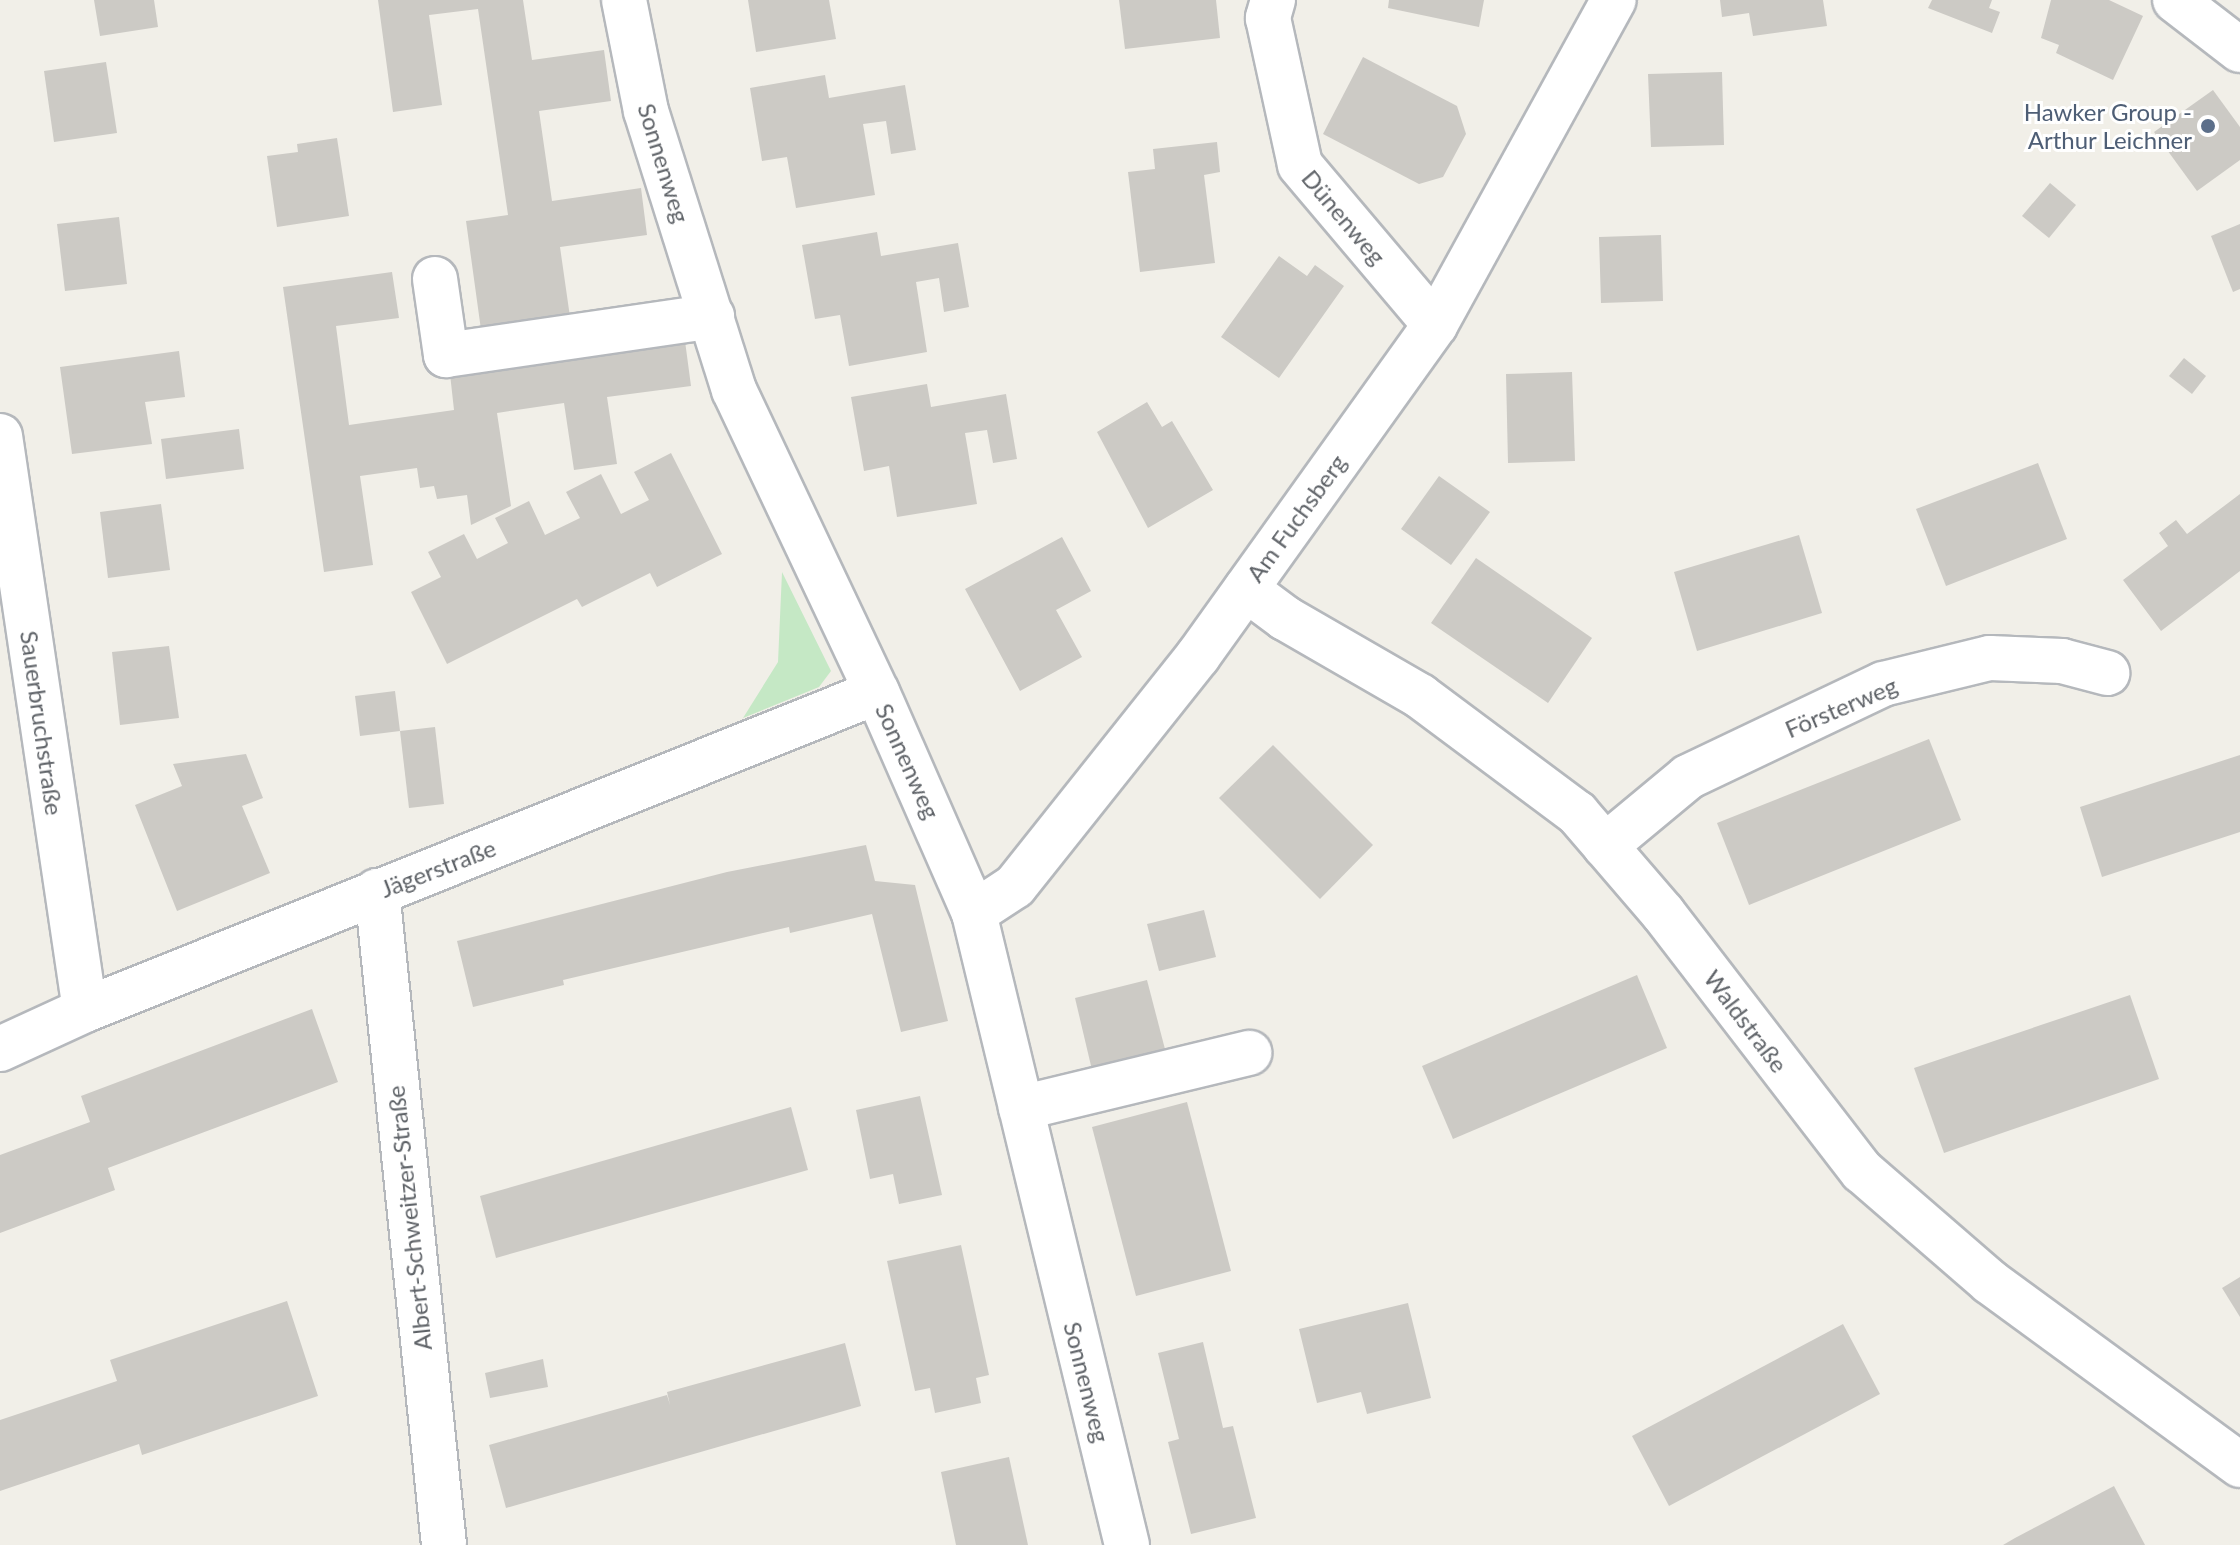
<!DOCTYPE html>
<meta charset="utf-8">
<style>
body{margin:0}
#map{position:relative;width:2240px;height:1545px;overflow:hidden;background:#f1efe8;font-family:Lato,sans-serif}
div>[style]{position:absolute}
.green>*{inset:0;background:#c5e8c5}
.building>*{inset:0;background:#cccac5}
.roads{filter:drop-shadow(2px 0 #b5b8bc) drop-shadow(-2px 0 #b5b8bc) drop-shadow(0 2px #b5b8bc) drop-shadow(0 -2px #b5b8bc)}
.minor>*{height:44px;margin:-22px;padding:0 22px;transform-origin:22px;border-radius:22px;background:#fff}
.dots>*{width:22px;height:22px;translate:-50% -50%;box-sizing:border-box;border:4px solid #fff;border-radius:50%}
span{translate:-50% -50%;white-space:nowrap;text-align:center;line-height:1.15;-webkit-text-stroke:6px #fff;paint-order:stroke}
.service-label{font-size:24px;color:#4e5e75}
.right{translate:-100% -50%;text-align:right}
.street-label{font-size:24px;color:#5f6368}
</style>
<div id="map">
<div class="green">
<div style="clip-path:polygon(782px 572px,831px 671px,819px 687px,743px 718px,778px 662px)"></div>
</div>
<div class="building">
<div style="clip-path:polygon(94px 0,154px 0,158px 27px,100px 36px)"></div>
<div style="clip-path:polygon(378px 0,523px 0,532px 60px,604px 50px,611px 101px,539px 111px,552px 201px,641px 188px,647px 235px,560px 247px,571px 324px,482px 337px,466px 221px,508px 215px,478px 9px,429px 15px,442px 105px,393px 112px)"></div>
<div style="clip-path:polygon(748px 0,829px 0,836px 39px,756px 52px)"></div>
<div style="clip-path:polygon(1119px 0,1216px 0,1220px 38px,1125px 49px)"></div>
<div style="clip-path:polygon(1389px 0,1484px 0,1479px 27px,1388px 8px)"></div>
<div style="clip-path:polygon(1720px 0,1823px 0,1827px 26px,1753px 36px,1749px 13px,1722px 17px)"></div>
<div style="clip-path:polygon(1932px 0,1992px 0,1989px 8px,2000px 12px,1992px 33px,1928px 8px)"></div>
<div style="clip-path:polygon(2051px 0,2109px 0,2143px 16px,2113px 80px,2056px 53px,2059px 45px,2041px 38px)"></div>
<div style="clip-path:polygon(1363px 57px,1457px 106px,1466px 134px,1443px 177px,1419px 184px,1323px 134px)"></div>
<div style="clip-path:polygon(106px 62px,117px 133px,54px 142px,44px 71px)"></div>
<div style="clip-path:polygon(1722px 72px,1724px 145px,1651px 147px,1648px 74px)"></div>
<div style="clip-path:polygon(825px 75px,829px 98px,905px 85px,916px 150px,891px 154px,886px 121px,863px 124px,875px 195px,796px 208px,787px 157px,762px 161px,750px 88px)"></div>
<div style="clip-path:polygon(2213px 90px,2240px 127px,2240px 160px,2197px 191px,2154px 132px)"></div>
<div style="clip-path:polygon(337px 138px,349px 216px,277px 227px,267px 156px,298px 152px,297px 144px)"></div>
<div style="clip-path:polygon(1217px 142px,1220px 172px,1204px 175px,1215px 263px,1140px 272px,1128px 172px,1155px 169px,1153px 149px)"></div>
<div style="clip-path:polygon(2050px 183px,2076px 205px,2049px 238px,2022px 216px)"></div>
<div style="clip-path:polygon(119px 217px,127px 284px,65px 291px,57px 224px)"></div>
<div style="clip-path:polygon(2240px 224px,2240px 289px,2233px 292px,2211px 236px)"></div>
<div style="clip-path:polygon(877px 232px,881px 256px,958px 243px,969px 307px,944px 312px,939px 278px,916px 282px,927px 352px,849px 366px,840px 315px,815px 319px,802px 245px)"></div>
<div style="clip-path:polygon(1661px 235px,1663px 301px,1601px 303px,1599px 237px)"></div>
<div style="clip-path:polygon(1279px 256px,1307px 276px,1315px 265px,1344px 286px,1279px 378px,1221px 337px)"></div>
<div style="clip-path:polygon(392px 272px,399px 318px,336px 326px,349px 425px,454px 410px,450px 374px,685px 341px,691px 386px,607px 397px,617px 464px,574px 470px,564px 403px,497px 413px,511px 506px,471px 525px,467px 495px,437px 499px,434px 486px,420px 488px,417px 468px,360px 476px,373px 565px,324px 572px,283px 287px)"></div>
<div style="clip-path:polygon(179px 351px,185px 397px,145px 402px,152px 444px,72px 454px,60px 367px)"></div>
<div style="clip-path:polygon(2184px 358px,2206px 376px,2192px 394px,2169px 376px)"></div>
<div style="clip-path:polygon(1572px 372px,1575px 461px,1508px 463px,1506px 374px)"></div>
<div style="clip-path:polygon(927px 384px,931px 407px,1006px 394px,1017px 459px,993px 463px,987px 430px,965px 433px,977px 504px,897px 517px,889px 466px,864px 471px,851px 397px)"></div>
<div style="clip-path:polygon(1147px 402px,1162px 427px,1172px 421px,1213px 490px,1148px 528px,1097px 432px)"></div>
<div style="clip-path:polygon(239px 429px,244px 469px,166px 479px,161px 439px)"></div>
<div style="clip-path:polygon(671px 453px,722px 554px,657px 587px,650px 573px,582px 607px,577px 599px,447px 664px,411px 592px,441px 577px,428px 552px,464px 534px,477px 559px,508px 543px,495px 518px,529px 501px,545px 535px,580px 518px,566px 492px,601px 474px,621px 514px,649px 500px,634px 472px)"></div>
<div style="clip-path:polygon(2038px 463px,2067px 539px,1946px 586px,1916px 509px)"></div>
<div style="clip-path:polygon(1439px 476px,1490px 512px,1451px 565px,1401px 529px)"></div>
<div style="clip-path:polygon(2240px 494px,2240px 571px,2161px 631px,2123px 580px,2168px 546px,2159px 533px,2176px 520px,2187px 534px)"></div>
<div style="clip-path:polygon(161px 504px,170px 570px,108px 578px,100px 512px)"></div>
<div style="clip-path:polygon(1799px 535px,1822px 613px,1697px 651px,1674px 572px)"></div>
<div style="clip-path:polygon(1062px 537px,1091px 591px,1056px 610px,1082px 657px,1020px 691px,965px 589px)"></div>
<div style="clip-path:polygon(1476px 558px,1592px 638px,1548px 703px,1431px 623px)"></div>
<div style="clip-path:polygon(169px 646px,179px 718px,120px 725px,112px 652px)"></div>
<div style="clip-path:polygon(395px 691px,400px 731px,360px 736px,355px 696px)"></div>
<div style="clip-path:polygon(435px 727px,444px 804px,409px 808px,400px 731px)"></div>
<div style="clip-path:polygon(1929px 739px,1961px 820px,1749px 905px,1717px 823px)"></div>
<div style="clip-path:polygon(1273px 745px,1373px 845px,1320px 899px,1219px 798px)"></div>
<div style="clip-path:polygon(246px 754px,263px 798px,242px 806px,270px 873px,177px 911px,135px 805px,182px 786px,173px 764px)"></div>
<div style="clip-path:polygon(2240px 755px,2240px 832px,2102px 877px,2080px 807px)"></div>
<div style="clip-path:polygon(866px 845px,875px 881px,915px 885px,948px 1021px,901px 1032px,872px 914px,790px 933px,789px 927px,563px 980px,564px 985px,473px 1007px,457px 941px,727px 872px)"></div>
<div style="clip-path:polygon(1204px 910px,1216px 957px,1159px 971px,1147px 924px)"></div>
<div style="clip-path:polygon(1637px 975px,1667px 1048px,1453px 1139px,1422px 1066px)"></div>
<div style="clip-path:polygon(1147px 980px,1166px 1053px,1092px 1070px,1075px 998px)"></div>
<div style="clip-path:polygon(2130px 995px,2159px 1079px,1944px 1153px,1914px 1068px)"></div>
<div style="clip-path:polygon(312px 1009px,338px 1082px,108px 1168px,115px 1190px,0 1233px,0 1155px,90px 1122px,81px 1096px)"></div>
<div style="clip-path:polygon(920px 1096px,942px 1195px,899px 1204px,893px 1174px,870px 1179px,856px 1110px)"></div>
<div style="clip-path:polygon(1187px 1102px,1231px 1271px,1136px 1296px,1092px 1127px)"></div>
<div style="clip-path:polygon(791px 1107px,808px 1170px,496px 1258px,480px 1196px)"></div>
<div style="clip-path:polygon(961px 1245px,989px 1375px,976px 1378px,981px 1403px,935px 1413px,930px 1388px,915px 1391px,887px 1261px)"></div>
<div style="clip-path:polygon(2240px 1277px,2240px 1317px,2222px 1288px)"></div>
<div style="clip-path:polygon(287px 1301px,318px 1396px,142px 1455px,139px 1444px,0 1491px,0 1420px,117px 1381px,110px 1360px)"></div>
<div style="clip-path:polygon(1408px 1303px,1431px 1398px,1367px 1414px,1361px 1392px,1317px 1403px,1299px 1329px)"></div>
<div style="clip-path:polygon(1843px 1324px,1880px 1394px,1669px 1506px,1632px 1436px)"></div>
<div style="clip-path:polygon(1203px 1342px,1223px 1428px,1233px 1426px,1256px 1518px,1191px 1534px,1168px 1442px,1179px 1439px,1158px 1353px)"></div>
<div style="clip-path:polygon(845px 1343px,861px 1406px,506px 1508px,489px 1445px,667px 1395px,670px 1405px,667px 1392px)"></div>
<div style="clip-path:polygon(543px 1359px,548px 1387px,490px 1398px,485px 1373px)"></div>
<div style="clip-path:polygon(1009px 1457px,1028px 1545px,956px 1545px,941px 1472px)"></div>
<div style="clip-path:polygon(2114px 1486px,2145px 1545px,2003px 1545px,2015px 1538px)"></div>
</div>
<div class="roads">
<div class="minor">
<div style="left:624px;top:0;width:113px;rotate:78.8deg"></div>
<div style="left:646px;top:111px;width:293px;rotate:72.5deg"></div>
<div style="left:734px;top:390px;width:334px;rotate:64.7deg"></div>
<div style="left:877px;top:692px;width:241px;rotate:66.3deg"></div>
<div style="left:974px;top:913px;width:650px;rotate:76.39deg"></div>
<div style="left:1273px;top:0;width:19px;rotate:106deg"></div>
<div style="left:1268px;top:18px;width:150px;rotate:77.7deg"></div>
<div style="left:1300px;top:165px;width:209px;rotate:49.8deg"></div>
<div style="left:2175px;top:0;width:82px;rotate:37.6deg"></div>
<div style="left:435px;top:279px;width:77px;rotate:81.8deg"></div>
<div style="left:446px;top:355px;width:269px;rotate:-8.3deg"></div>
<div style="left:0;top:436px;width:580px;rotate:81.58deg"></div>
<div style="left:1246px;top:589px;width:49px;rotate:36.6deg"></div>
<div style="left:1285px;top:618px;width:156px;rotate:30deg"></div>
<div style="left:1420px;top:696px;width:196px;rotate:36.7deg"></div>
<div style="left:1577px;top:813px;width:132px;rotate:49.3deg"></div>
<div style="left:1663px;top:913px;width:326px;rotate:52.4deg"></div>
<div style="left:1862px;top:1171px;width:169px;rotate:40.9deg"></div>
<div style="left:1990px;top:1282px;width:310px;rotate:36.2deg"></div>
<div style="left:1605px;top:846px;width:108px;rotate:-39.7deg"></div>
<div style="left:1688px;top:777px;width:216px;rotate:-25.5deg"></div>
<div style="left:1883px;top:684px;width:110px;rotate:-13.7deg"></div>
<div style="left:1990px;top:658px;width:72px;rotate:2.4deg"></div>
<div style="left:2062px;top:661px;width:47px;rotate:14.9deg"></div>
<div style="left:377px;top:891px;width:657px;rotate:84.15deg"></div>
<div style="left:974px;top:913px;width:49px;rotate:-33.4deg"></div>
<div style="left:1015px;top:886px;width:294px;rotate:-51.5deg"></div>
<div style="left:1198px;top:656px;width:407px;rotate:-54.4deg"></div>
<div style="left:1435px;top:325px;width:371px;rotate:-61.2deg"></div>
<div style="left:0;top:1049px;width:94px;rotate:-24.6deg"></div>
<div style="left:85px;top:1010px;width:853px;rotate:-21.88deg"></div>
<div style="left:1021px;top:1108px;width:235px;rotate:-13.6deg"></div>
</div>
</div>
<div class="dots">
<div style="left:2208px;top:126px;background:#5c6f8a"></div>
</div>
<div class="service-label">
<span class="right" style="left:2192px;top:126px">Hawker Group -<br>Arthur Leichner</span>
</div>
<div class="street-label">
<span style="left:664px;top:163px;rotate:73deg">Sonnenweg</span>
<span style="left:1344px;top:217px;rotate:50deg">Dünenweg</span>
<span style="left:1296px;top:518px;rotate:-54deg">Am Fuchsberg</span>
<span style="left:1841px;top:707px;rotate:-23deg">Försterweg</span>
<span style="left:42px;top:723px;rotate:82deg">Sauerbruchstraße</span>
<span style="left:908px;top:761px;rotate:66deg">Sonnenweg</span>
<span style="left:438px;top:868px;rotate:-21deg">Jägerstraße</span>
<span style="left:1746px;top:1021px;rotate:53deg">Waldstraße</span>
<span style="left:409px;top:1218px;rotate:-96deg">Albert-Schweitzer-Straße</span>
<span style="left:1087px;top:1382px;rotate:76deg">Sonnenweg</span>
</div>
</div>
